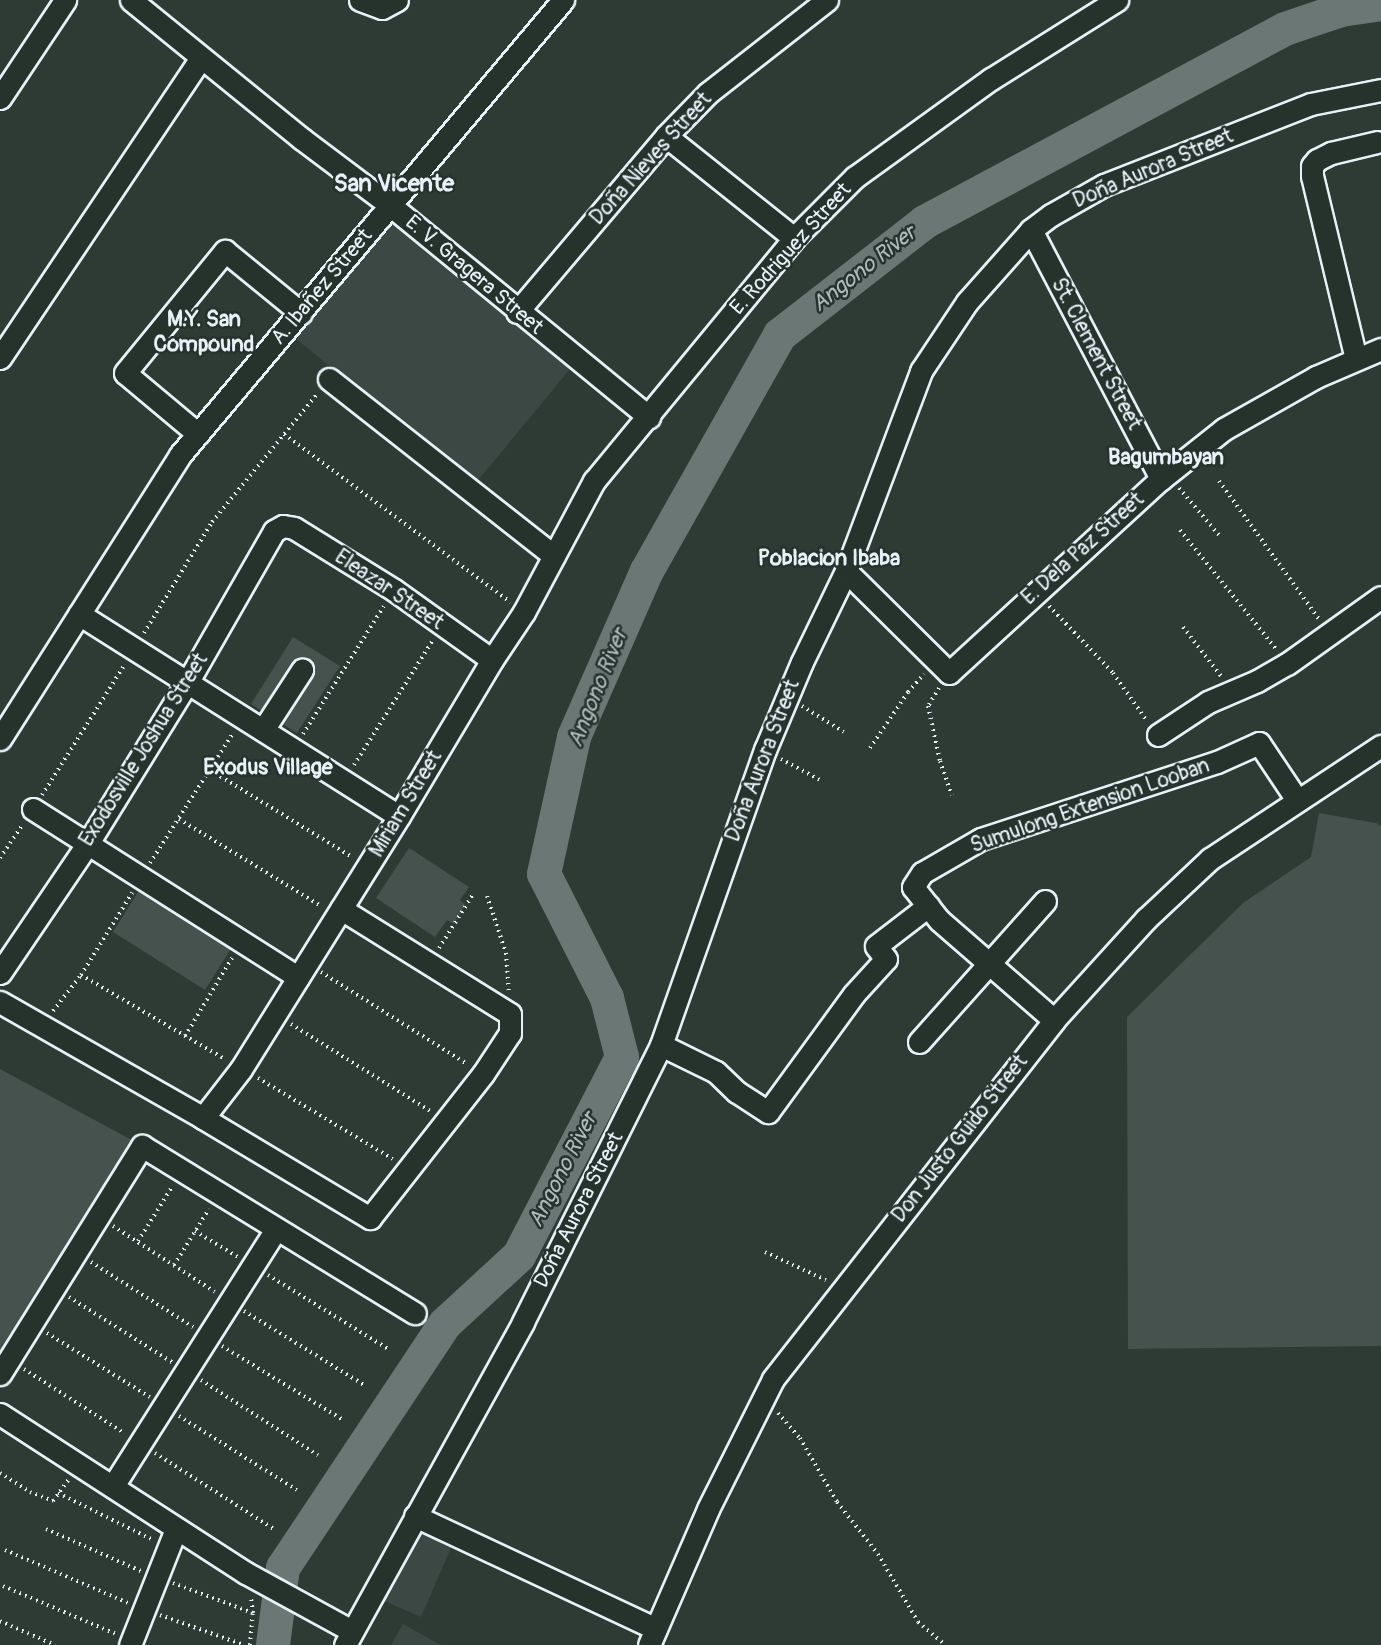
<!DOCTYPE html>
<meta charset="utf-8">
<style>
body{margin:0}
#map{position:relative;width:1381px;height:1645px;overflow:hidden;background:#2e3b35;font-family:Pangolin,sans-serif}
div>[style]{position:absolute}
.built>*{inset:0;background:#3b4843}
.green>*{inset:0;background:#45524e}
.river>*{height:34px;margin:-17px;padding:0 17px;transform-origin:17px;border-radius:17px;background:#6b7775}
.path>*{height:4px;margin-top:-2px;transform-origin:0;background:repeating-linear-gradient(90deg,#e8f1f8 0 1.5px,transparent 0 6px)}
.roads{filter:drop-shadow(2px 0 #e8f1f8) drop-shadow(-2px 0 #e8f1f8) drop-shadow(0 2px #e8f1f8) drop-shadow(0 -2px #e8f1f8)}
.minor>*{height:21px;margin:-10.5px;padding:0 10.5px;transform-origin:10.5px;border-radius:10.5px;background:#26332d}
span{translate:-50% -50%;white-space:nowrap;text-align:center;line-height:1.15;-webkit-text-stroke:5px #26332d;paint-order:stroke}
.street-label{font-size:21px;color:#e8f1f8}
.water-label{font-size:22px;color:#b0babd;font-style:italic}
.neighbourhood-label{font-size:22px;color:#e8f1f8;font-weight:700}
.quarter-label{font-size:24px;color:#e8f1f8;font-weight:700}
</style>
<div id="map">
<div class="built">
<div style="clip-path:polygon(398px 213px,575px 363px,475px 484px,290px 334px)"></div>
<div style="clip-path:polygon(416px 1530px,451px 1548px,421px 1617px,382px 1600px)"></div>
<div style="clip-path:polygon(403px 1624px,441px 1645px,391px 1645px)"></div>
</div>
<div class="green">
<div style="clip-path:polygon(293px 637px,340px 666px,297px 733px,251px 704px)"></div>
<div style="clip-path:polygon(1319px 813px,1376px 823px,1381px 826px,1381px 1346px,1128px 1349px,1127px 1017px,1243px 903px,1311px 857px)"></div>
<div style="clip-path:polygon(409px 848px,469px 887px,460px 900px,465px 905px,454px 924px,447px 920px,435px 937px,376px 898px)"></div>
<div style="clip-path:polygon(143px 884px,235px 942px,205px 990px,113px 932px)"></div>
<div style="clip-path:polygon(0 1069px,141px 1145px,0 1354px)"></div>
</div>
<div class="river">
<div style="left:273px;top:1645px;width:78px;rotate:-82.6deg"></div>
<div style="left:283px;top:1568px;width:293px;rotate:-56.4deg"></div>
<div style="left:445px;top:1324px;width:100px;rotate:-42.6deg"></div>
<div style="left:519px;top:1256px;width:224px;rotate:-62.6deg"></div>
<div style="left:622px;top:1057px;width:61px;rotate:-104.3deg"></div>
<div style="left:607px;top:998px;width:139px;rotate:-116.9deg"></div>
<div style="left:544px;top:874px;width:140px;rotate:-77.6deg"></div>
<div style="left:574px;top:737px;width:181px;rotate:-66.3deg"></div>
<div style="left:647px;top:571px;width:271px;rotate:-60.6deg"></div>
<div style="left:780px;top:335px;width:184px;rotate:-37.9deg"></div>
<div style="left:925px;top:222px;width:408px;rotate:-28.2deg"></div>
<div style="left:1285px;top:29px;width:59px;rotate:-18.7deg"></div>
<div style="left:1341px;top:10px;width:40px;rotate:-8.5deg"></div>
</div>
<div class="path">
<div style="left:284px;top:434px;width:282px;rotate:36.6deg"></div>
<div style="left:1219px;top:481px;width:170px;rotate:54.1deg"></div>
<div style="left:1179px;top:488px;width:62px;rotate:49.6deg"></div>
<div style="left:1180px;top:530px;width:153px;rotate:51.1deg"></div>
<div style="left:1049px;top:606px;width:93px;rotate:46.3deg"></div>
<div style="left:1113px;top:673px;width:59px;rotate:54.7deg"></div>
<div style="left:1183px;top:627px;width:62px;rotate:52.2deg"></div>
<div style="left:144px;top:633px;width:130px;rotate:-58.5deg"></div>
<div style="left:212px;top:522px;width:166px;rotate:-50.6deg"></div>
<div style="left:939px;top:688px;width:21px;rotate:121deg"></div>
<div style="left:928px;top:706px;width:56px;rotate:77.7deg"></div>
<div style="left:940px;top:761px;width:36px;rotate:71deg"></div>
<div style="left:802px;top:706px;width:49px;rotate:31.8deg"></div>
<div style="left:303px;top:734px;width:151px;rotate:-57.7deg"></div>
<div style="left:870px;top:748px;width:68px;rotate:-55.8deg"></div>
<div style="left:908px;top:692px;width:24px;rotate:-48deg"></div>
<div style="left:781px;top:759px;width:47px;rotate:28.2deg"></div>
<div style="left:354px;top:765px;width:148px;rotate:-57.7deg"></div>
<div style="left:210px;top:770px;width:167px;rotate:31.5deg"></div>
<div style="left:42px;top:795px;width:155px;rotate:-57.6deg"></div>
<div style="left:179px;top:819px;width:167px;rotate:31.5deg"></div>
<div style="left:0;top:858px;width:41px;rotate:-55.9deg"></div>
<div style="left:150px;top:863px;width:154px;rotate:-57.4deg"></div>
<div style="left:487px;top:896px;width:60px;rotate:71.6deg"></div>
<div style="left:506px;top:953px;width:40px;rotate:85.7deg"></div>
<div style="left:439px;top:948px;width:62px;rotate:-57.6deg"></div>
<div style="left:321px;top:972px;width:173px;rotate:32.2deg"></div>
<div style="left:81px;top:975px;width:167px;rotate:30.3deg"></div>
<div style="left:53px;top:1011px;width:46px;rotate:-52.1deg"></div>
<div style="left:81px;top:975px;width:97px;rotate:-58.1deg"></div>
<div style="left:291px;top:1024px;width:164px;rotate:32deg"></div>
<div style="left:185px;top:1036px;width:91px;rotate:-58.9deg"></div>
<div style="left:258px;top:1078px;width:157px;rotate:31deg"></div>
<div style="left:113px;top:1226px;width:121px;rotate:32.9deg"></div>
<div style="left:195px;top:1231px;width:50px;rotate:31.2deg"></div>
<div style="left:138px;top:1241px;width:64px;rotate:-57.8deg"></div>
<div style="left:765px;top:1252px;width:67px;rotate:24.7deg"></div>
<div style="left:91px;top:1262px;width:121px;rotate:32.5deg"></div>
<div style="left:174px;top:1265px;width:66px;rotate:-58deg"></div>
<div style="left:268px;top:1275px;width:143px;rotate:31.6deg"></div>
<div style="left:69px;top:1297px;width:122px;rotate:32.3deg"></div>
<div style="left:244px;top:1311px;width:143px;rotate:31.6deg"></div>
<div style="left:47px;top:1333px;width:121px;rotate:31.9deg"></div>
<div style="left:222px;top:1346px;width:142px;rotate:31.4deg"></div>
<div style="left:24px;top:1369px;width:119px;rotate:32.6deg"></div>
<div style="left:201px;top:1380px;width:139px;rotate:32.7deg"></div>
<div style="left:778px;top:1413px;width:33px;rotate:49deg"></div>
<div style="left:800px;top:1438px;width:74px;rotate:60deg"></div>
<div style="left:837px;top:1502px;width:66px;rotate:51.7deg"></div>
<div style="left:878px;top:1554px;width:79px;rotate:59.5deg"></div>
<div style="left:918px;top:1622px;width:35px;rotate:40deg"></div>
<div style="left:179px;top:1416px;width:139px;rotate:32.1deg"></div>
<div style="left:155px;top:1453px;width:141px;rotate:32.6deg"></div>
<div style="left:0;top:1473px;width:36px;rotate:32deg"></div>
<div style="left:30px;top:1492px;width:25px;rotate:21deg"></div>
<div style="left:53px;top:1501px;width:26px;rotate:-54deg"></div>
<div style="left:58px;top:1493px;width:104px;rotate:26.3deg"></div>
<div style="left:46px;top:1529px;width:104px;rotate:23.9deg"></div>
<div style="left:5px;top:1550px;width:134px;rotate:23.3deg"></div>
<div style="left:173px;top:1583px;width:85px;rotate:20.6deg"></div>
<div style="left:3px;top:1586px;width:123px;rotate:23deg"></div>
<div style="left:160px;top:1615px;width:89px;rotate:19.7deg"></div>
<div style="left:0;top:1621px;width:60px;rotate:23.6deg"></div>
<div style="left:250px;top:1645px;width:32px;rotate:-85deg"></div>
<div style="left:253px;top:1613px;width:15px;rotate:-98deg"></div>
</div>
<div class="roads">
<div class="minor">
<div style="left:131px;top:0;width:220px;rotate:39.1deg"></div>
<div style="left:302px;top:139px;width:110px;rotate:36.9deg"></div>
<div style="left:390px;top:205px;width:335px;rotate:39.3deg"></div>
<div style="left:360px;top:0;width:23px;rotate:20deg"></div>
<div style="left:382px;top:8px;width:17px;rotate:-28deg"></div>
<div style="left:0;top:98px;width:118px;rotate:-56.4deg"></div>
<div style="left:666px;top:136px;width:164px;rotate:38.6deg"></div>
<div style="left:1031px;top:230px;width:281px;rotate:62.4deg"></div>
<div style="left:517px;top:312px;width:231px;rotate:-49.7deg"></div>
<div style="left:666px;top:136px;width:60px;rotate:-45.7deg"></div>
<div style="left:708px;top:93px;width:151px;rotate:-38deg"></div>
<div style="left:0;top:358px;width:361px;rotate:-56.2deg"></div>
<div style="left:1356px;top:359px;width:188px;rotate:-103.5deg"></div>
<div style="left:1312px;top:176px;width:10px;rotate:-90deg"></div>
<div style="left:1312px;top:166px;width:8px;rotate:-50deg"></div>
<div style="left:1317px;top:160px;width:16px;rotate:-27deg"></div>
<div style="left:1331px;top:153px;width:47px;rotate:-13.4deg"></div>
<div style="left:329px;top:379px;width:286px;rotate:38.2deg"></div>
<div style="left:198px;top:434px;width:95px;rotate:-140.1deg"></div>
<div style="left:125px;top:373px;width:158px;rotate:-50.7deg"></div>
<div style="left:225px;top:251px;width:98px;rotate:39.2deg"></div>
<div style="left:846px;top:571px;width:145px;rotate:44.7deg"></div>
<div style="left:949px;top:673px;width:287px;rotate:-42.5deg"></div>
<div style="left:1161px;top:479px;width:80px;rotate:-38.4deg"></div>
<div style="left:1224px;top:429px;width:106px;rotate:-29.5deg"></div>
<div style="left:1316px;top:377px;width:71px;rotate:-23.3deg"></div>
<div style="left:79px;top:614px;width:378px;rotate:32.3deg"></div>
<div style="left:263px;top:730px;width:72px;rotate:-57deg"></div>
<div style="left:1158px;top:735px;width:60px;rotate:-33.4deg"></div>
<div style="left:1208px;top:702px;width:53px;rotate:-23.2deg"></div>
<div style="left:1257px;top:681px;width:34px;rotate:-30deg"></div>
<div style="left:1287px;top:664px;width:115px;rotate:-35.5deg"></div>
<div style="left:0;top:739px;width:336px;rotate:-57.6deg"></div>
<div style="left:180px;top:455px;width:595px;rotate:-49.91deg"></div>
<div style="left:33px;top:809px;width:314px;rotate:32.4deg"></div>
<div style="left:0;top:973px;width:157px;rotate:-55.9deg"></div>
<div style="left:88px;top:843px;width:188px;rotate:-58.3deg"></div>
<div style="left:187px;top:683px;width:175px;rotate:-60.2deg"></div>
<div style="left:274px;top:531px;width:10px;rotate:-29deg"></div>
<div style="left:283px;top:526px;width:11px;rotate:10deg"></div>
<div style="left:294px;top:528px;width:118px;rotate:31.8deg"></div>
<div style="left:394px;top:590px;width:120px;rotate:35.5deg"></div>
<div style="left:0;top:1002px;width:234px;rotate:29.7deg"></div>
<div style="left:203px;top:1118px;width:195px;rotate:30.9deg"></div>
<div style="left:370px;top:1218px;width:183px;rotate:-51.9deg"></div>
<div style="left:483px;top:1074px;width:49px;rotate:-56.6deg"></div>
<div style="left:510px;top:1033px;width:19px;rotate:-90deg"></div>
<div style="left:510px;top:1014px;width:199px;rotate:-148.1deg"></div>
<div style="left:1054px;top:1020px;width:152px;rotate:-139deg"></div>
<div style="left:939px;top:920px;width:42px;rotate:-128.2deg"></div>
<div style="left:913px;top:887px;width:17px;rotate:-57deg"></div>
<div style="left:922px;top:873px;width:68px;rotate:-30deg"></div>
<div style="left:981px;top:839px;width:248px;rotate:-18.1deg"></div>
<div style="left:1217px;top:762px;width:46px;rotate:-24.3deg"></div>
<div style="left:1259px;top:743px;width:69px;rotate:56.3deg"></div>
<div style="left:919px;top:1042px;width:189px;rotate:-48.2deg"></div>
<div style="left:661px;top:1045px;width:61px;rotate:26.1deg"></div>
<div style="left:716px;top:1072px;width:29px;rotate:44deg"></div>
<div style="left:737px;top:1092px;width:37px;rotate:33deg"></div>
<div style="left:768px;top:1112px;width:146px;rotate:-53.9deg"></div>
<div style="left:854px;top:994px;width:47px;rotate:-47.6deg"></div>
<div style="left:886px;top:959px;width:16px;rotate:-128deg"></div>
<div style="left:876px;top:946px;width:66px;rotate:-37.6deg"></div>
<div style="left:203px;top:1118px;width:62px;rotate:-52.2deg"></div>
<div style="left:241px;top:1069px;width:298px;rotate:-58deg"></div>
<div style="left:399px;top:816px;width:182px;rotate:-59.2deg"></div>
<div style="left:492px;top:660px;width:58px;rotate:-56.3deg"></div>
<div style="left:524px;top:612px;width:149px;rotate:-61.9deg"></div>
<div style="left:594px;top:481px;width:315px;rotate:-50.5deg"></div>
<div style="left:794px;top:238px;width:86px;rotate:-45deg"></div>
<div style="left:855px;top:177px;width:168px;rotate:-35.8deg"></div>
<div style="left:991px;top:79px;width:149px;rotate:-32.1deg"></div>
<div style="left:0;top:1374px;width:269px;rotate:-58.1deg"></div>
<div style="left:142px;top:1146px;width:320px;rotate:31.5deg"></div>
<div style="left:0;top:1414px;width:293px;rotate:32.9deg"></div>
<div style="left:246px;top:1573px;width:121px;rotate:28.7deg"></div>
<div style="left:113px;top:1486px;width:304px;rotate:-57.6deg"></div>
<div style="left:415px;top:1516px;width:266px;rotate:25.1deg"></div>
<div style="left:130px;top:1645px;width:125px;rotate:-68.4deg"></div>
<div style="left:345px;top:1645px;width:369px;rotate:-61.1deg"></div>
<div style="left:523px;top:1322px;width:309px;rotate:-63.5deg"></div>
<div style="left:661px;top:1045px;width:313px;rotate:-70.6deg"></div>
<div style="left:765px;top:750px;width:95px;rotate:-67.2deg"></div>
<div style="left:802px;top:662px;width:101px;rotate:-64.2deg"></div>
<div style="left:846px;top:571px;width:214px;rotate:-69.4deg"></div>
<div style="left:921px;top:371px;width:83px;rotate:-56.3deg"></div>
<div style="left:967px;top:302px;width:96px;rotate:-48.4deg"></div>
<div style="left:1031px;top:230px;width:25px;rotate:-37deg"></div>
<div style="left:1051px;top:215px;width:61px;rotate:-29.5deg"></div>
<div style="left:1104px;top:185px;width:222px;rotate:-21.4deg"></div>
<div style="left:1311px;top:104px;width:71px;rotate:-11.3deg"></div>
<div style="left:649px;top:1645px;width:148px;rotate:-66.5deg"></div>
<div style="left:708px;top:1509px;width:145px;rotate:-63.4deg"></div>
<div style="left:773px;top:1379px;width:456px;rotate:-51.9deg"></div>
<div style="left:1054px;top:1020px;width:137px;rotate:-47.7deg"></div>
<div style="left:1146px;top:919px;width:88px;rotate:-43.2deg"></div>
<div style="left:1210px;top:859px;width:205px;rotate:-33.5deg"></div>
</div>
</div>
<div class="street-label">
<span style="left:651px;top:159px;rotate:-48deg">Doña Nieves Street</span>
<span style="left:1153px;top:169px;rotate:-23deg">Doña Aurora Street</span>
<span style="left:791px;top:249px;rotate:-48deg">E. Rodriguez Street</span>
<span style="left:474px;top:275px;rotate:40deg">E. V. Gragera Street</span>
<span style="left:322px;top:287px;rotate:-50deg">A. Ibañez Street</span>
<span style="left:1096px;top:354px;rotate:62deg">St. Clement Street</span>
<span style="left:1083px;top:549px;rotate:-42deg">E. Dela Paz Street</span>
<span style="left:389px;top:590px;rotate:34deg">Eleazar Street</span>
<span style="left:144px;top:750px;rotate:-58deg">Exodosville Joshua Street</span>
<span style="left:763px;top:761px;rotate:-69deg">Doña Aurora Street</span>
<span style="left:406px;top:804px;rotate:-59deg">Miriam Street</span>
<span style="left:1090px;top:806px;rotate:-19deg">Sumulong Extension Looban</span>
<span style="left:960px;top:1139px;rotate:-52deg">Don Justo Guido Street</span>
<span style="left:579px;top:1210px;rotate:-63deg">Doña Aurora Street</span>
</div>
<div class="water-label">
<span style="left:864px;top:269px;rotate:-38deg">Angono River</span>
<span style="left:598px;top:688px;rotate:-68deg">Angono River</span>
<span style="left:563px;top:1170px;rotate:-63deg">Angono River</span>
</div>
<div class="neighbourhood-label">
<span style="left:204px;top:332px">M.Y. San<br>Compound</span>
<span style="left:1166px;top:458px">Bagumbayan</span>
<span style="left:829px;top:559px">Poblacion Ibaba</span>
<span style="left:268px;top:768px">Exodus Village</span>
</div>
<div class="quarter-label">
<span style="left:394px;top:184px">San Vicente</span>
</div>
</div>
